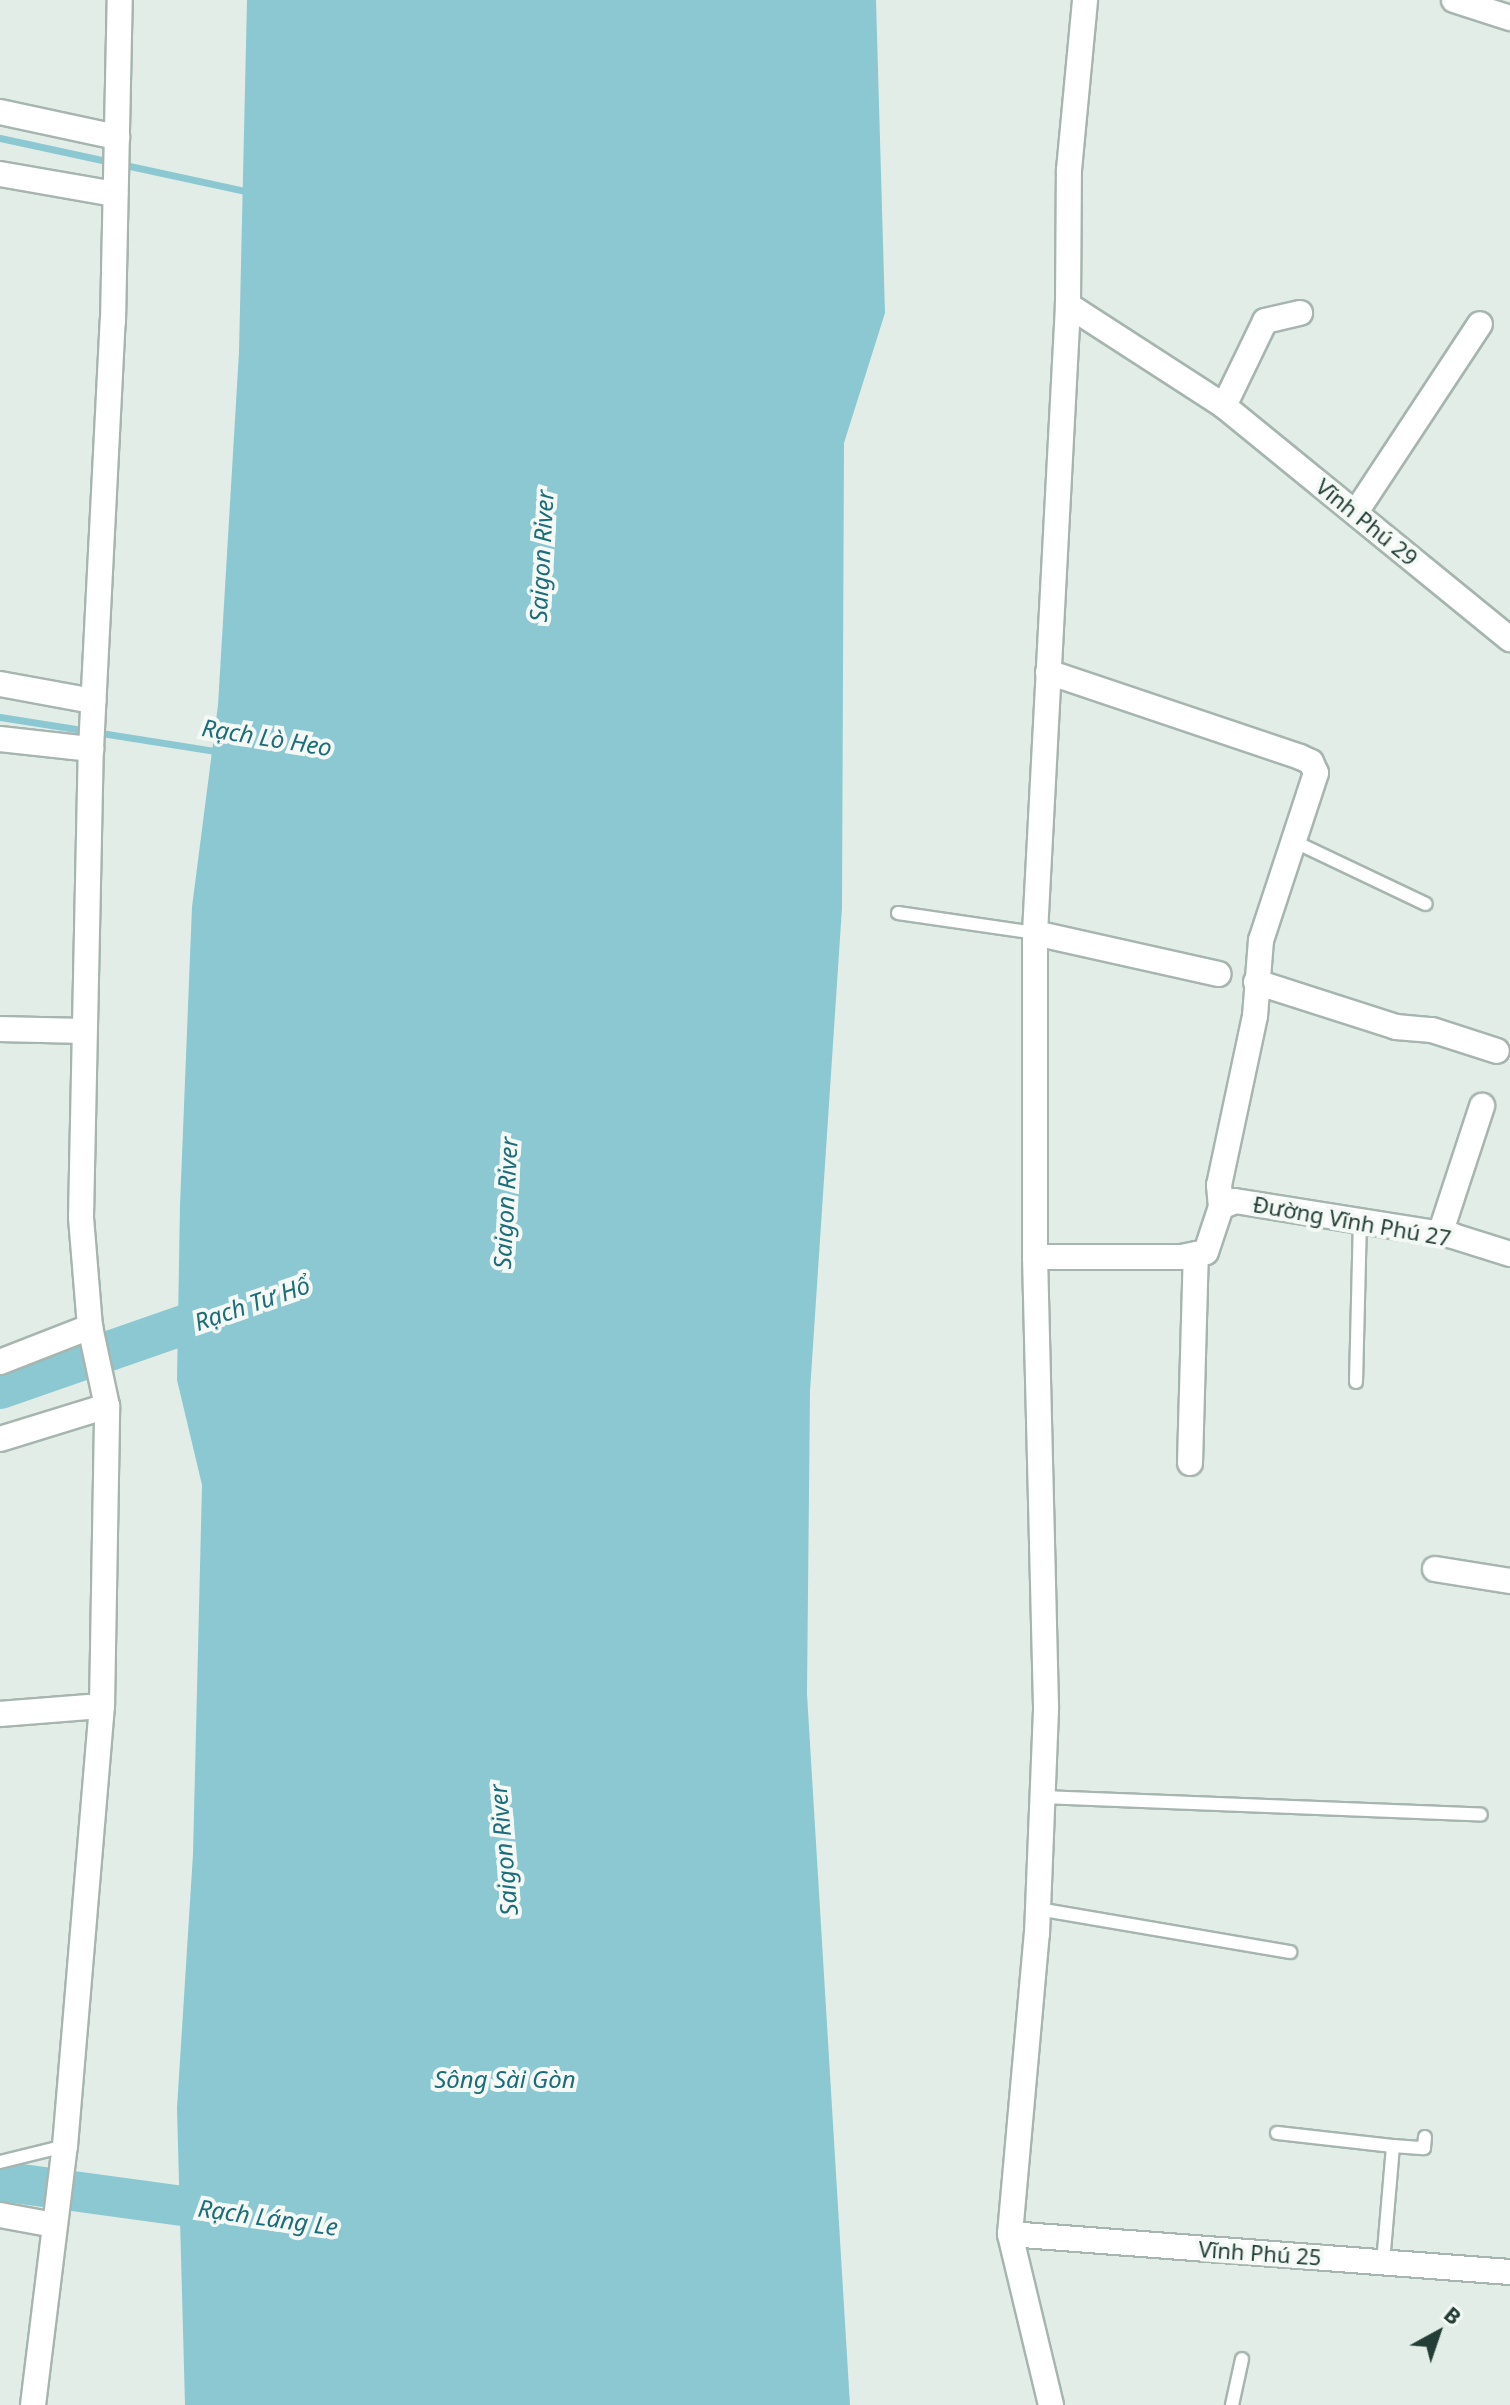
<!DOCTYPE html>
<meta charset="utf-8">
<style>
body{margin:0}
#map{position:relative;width:1510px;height:2405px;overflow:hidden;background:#e3ede8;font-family:"Noto Sans",sans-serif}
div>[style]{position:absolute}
.water>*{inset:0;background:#8bc8d2}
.stream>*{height:7px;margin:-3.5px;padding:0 3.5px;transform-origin:3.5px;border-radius:3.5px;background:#8bc8d2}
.river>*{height:40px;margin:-20px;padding:0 20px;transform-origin:20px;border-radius:20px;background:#8bc8d2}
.roads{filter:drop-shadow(2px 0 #a6b5af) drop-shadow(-2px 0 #a6b5af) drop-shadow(0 2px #a6b5af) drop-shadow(0 -2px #a6b5af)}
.lane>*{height:12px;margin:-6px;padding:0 6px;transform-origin:6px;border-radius:6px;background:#fff}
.street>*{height:24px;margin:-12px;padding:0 12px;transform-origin:12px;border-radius:12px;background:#fff}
.secondary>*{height:24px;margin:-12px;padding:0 12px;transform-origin:12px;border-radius:12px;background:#fff}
span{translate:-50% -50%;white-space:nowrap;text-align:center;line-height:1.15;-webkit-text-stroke:8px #f4f9f6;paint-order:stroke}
.street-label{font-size:22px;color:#233e36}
.water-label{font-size:24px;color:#1c6d7a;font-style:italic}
.north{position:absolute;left:1398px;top:2293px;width:80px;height:80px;-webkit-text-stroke:6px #f4f9f6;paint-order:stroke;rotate:40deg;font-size:22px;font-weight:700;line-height:32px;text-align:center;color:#233e36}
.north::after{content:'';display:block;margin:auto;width:28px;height:36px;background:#233e36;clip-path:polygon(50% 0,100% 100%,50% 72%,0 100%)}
</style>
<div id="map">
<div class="water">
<div style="clip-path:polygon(247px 0,876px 0,885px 313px,844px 443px,842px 908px,810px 1391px,807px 1694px,850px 2405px,185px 2405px,177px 2108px,193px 1854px,202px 1485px,177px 1380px,180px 1205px,192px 907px,218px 705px,239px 352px)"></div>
</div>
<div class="stream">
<div style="left:0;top:138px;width:256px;rotate:12.2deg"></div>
<div style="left:0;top:717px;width:223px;rotate:9deg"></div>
</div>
<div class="river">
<div style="left:0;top:1389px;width:244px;rotate:-19.2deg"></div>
<div style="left:0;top:2181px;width:237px;rotate:7.8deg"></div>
</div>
<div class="roads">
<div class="lane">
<div style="left:1291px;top:840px;width:149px;rotate:25.4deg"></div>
<div style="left:898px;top:913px;width:138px;rotate:8.3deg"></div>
<div style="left:1356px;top:1382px;width:160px;rotate:-88.6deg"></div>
<div style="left:1042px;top:1797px;width:439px;rotate:2.3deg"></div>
<div style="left:1038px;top:1909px;width:256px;rotate:9.7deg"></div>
<div style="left:1277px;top:2133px;width:117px;rotate:6.4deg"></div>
<div style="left:1393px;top:2146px;width:116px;rotate:94.9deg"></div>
<div style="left:1393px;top:2146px;width:31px;rotate:4deg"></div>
<div style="left:1424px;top:2148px;width:11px;rotate:-85deg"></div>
<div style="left:0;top:2162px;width:67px;rotate:-13.8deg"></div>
<div style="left:1232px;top:2405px;width:47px;rotate:-77.7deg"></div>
</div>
<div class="street">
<div style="left:1454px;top:0;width:59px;rotate:17.8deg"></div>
<div style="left:0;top:112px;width:120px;rotate:12.1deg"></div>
<div style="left:0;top:174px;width:117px;rotate:9.9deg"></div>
<div style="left:1068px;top:305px;width:186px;rotate:32.9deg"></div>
<div style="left:1224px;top:406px;width:369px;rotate:39.2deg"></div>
<div style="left:1224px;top:406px;width:94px;rotate:-64.2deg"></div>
<div style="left:1265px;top:321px;width:36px;rotate:-13deg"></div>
<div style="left:1356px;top:512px;width:225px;rotate:-56.6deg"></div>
<div style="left:1048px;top:672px;width:266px;rotate:18.6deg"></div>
<div style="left:1300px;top:757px;width:12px;rotate:24deg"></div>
<div style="left:1311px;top:762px;width:12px;rotate:66deg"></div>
<div style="left:1316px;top:773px;width:176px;rotate:108.2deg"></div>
<div style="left:1261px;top:940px;width:76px;rotate:94.5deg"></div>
<div style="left:1255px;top:1016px;width:173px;rotate:102deg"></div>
<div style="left:1219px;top:1185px;width:22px;rotate:85deg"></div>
<div style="left:0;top:684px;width:95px;rotate:10.4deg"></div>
<div style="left:0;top:739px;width:92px;rotate:6.3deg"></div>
<div style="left:1035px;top:933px;width:188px;rotate:12.6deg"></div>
<div style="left:1256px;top:982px;width:147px;rotate:17.8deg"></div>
<div style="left:1396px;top:1027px;width:36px;rotate:5deg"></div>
<div style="left:1432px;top:1030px;width:68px;rotate:17.9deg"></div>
<div style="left:0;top:1029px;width:84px;rotate:1.4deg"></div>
<div style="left:1440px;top:1234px;width:135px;rotate:-71.8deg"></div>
<div style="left:1035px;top:1257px;width:146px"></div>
<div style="left:1181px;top:1257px;width:25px;rotate:-11deg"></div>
<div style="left:1206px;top:1252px;width:47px;rotate:-71.6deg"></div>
<div style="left:1221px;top:1207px;width:15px;rotate:-23deg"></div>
<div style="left:1235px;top:1201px;width:221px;rotate:9.1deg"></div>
<div style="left:1453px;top:1236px;width:60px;rotate:17.5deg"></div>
<div style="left:0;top:1362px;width:97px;rotate:-21.3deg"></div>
<div style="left:0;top:1439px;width:112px;rotate:-17.1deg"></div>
<div style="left:1190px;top:1463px;width:209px;rotate:-88.4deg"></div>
<div style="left:1435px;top:1569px;width:76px;rotate:9.1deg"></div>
<div style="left:0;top:1714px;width:102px;rotate:-4.5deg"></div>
<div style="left:0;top:2215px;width:55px;rotate:10.5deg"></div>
<div style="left:1010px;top:2234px;width:501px;rotate:4.35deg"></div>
<div style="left:33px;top:2405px;width:261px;rotate:-83deg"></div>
<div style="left:65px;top:2146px;width:442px;rotate:-85.2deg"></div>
<div style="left:102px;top:1706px;width:300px;rotate:-89deg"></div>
<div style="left:107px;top:1406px;width:81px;rotate:-102.1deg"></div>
<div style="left:90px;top:1327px;width:110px;rotate:-94.7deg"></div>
<div style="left:81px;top:1217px;width:468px;rotate:-88.8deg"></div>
<div style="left:91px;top:749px;width:429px;rotate:-87.1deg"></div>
<div style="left:113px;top:321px;width:321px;rotate:-88.8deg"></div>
</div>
<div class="secondary">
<div style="left:1051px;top:2405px;width:176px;rotate:-103.5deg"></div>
<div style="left:1010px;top:2234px;width:301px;rotate:-84.9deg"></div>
<div style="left:1037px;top:1934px;width:228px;rotate:-87.7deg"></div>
<div style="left:1046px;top:1706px;width:449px;rotate:-91.4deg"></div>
<div style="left:1035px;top:1257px;width:324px;rotate:-90deg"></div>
<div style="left:1035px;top:933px;width:629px;rotate:-86.99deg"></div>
<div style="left:1068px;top:305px;width:135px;rotate:-89.6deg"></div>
<div style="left:1069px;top:170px;width:171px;rotate:-84.6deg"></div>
</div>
</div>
<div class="street-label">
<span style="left:1367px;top:522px;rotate:39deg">Vĩnh Phú 29</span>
<span style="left:1352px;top:1221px;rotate:10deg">Đường Vĩnh Phú 27</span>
<span style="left:1260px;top:2253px;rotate:4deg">Vĩnh Phú 25</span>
</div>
<div class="water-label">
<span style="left:541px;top:556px;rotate:-87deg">Saigon River</span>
<span style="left:267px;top:737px;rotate:9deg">Rạch Lò Heo</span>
<span style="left:505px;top:1203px;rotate:-87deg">Saigon River</span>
<span style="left:252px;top:1303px;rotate:-19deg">Rạch Tư Hổ</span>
<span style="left:503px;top:1850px;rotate:-95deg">Saigon River</span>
<span style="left:505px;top:2079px">Sông Sài Gòn</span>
<span style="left:268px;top:2217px;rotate:8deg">Rạch Láng Le</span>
</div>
<div class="north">B</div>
</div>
